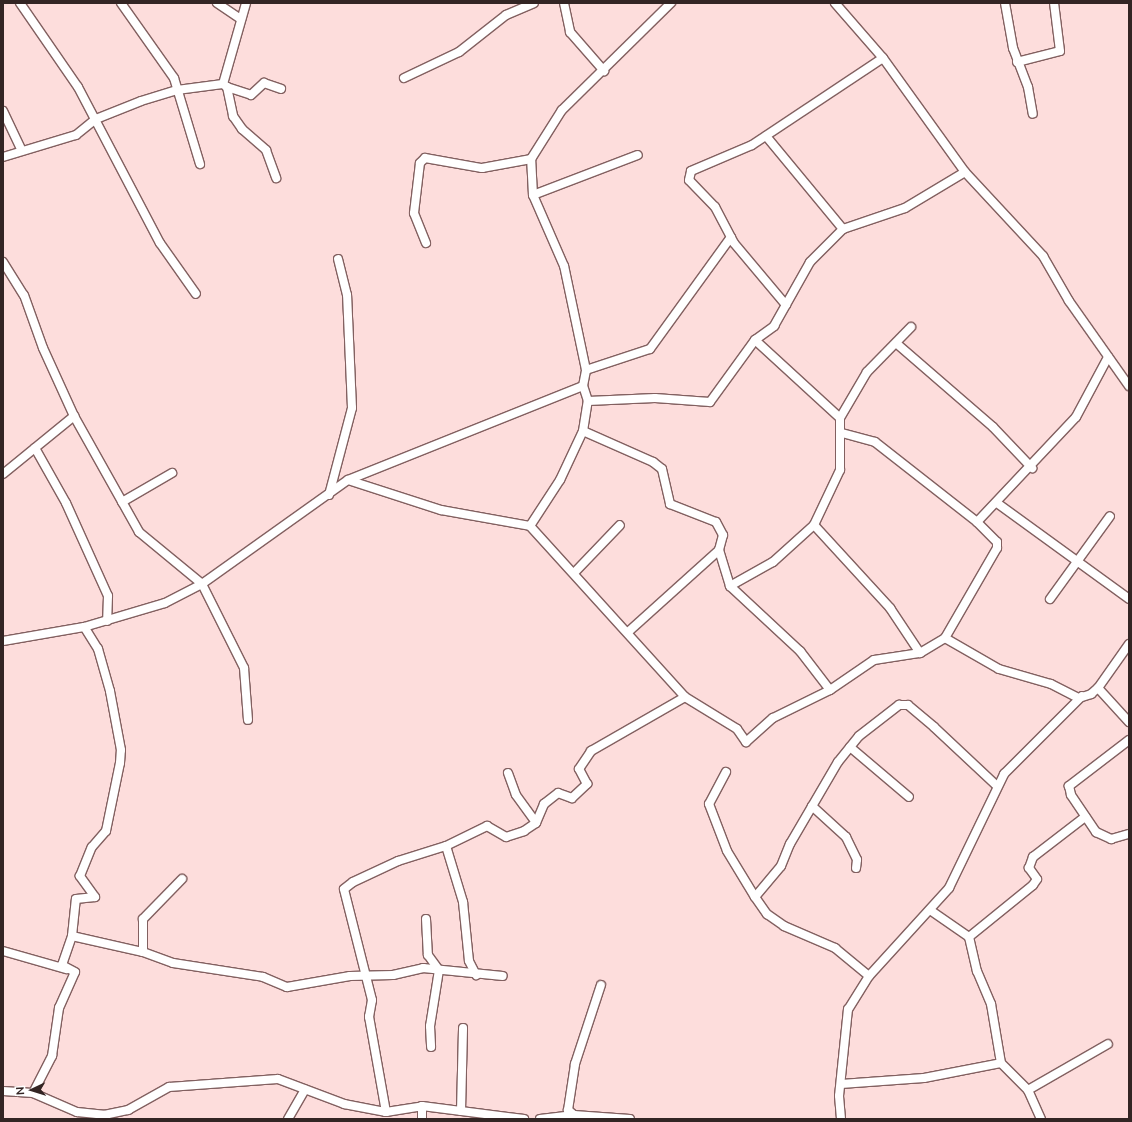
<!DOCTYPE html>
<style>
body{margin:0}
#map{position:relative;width:1132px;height:1122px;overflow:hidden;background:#fddddc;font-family:Mulish,sans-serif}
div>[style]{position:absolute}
.roads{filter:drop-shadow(1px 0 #826060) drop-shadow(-1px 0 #826060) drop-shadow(0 1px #826060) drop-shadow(0 -1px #826060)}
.minor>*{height:8px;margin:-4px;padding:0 4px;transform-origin:4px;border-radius:4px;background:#fff}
span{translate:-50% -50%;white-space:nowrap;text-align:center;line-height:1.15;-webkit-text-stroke:3.5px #fff;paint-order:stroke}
.frame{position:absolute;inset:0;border:4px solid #332524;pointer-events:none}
.north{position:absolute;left:12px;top:1070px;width:40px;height:40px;-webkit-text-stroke:3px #fff;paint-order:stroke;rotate:266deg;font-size:11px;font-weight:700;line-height:16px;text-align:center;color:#332524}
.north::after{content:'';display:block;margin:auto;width:14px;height:18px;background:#332524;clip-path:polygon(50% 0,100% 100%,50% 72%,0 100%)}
</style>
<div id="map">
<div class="roads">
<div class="minor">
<div style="left:20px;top:3px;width:102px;rotate:55.4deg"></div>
<div style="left:78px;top:87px;width:176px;rotate:62.3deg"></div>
<div style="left:160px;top:243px;width:62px;rotate:54.8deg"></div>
<div style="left:121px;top:3px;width:92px;rotate:54.8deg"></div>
<div style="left:174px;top:78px;width:90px;rotate:73.2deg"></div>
<div style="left:217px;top:3px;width:29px;rotate:34deg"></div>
<div style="left:564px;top:3px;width:30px;rotate:78deg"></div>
<div style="left:570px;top:32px;width:52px;rotate:48.9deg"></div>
<div style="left:835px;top:3px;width:73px;rotate:48.9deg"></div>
<div style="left:883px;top:58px;width:140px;rotate:54.3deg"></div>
<div style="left:965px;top:172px;width:115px;rotate:47.1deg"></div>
<div style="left:1043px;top:256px;width:52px;rotate:60deg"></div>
<div style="left:1069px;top:301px;width:104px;rotate:54.8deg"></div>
<div style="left:1005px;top:3px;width:46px;rotate:79.9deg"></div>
<div style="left:1013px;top:48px;width:42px;rotate:69deg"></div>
<div style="left:1028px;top:87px;width:27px;rotate:80deg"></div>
<div style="left:1017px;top:62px;width:44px;rotate:-14.3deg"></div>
<div style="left:1060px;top:51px;width:48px;rotate:-97.1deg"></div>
<div style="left:404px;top:78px;width:61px;rotate:-25.3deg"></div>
<div style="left:459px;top:52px;width:60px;rotate:-38.2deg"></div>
<div style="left:506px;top:15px;width:30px;rotate:-23deg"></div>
<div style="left:223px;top:84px;width:5px;rotate:37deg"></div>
<div style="left:227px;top:87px;width:30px;rotate:78deg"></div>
<div style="left:233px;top:116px;width:16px;rotate:55deg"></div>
<div style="left:242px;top:129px;width:32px;rotate:41deg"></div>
<div style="left:266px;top:150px;width:30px;rotate:70deg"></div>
<div style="left:227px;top:87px;width:25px;rotate:18deg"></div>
<div style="left:251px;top:95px;width:18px;rotate:-43deg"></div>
<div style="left:264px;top:83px;width:18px;rotate:19deg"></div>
<div style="left:3px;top:111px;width:44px;rotate:64.6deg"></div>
<div style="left:766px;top:136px;width:121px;rotate:50.4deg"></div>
<div style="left:3px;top:157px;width:76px;rotate:-16.8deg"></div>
<div style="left:76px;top:135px;width:26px;rotate:-39deg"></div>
<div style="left:96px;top:119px;width:48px;rotate:-21.8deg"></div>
<div style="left:141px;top:101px;width:38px;rotate:-17deg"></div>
<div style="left:177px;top:90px;width:46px;rotate:-7.4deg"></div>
<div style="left:223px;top:84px;width:84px;rotate:-74.1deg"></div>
<div style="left:533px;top:195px;width:112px;rotate:-20.9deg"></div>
<div style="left:426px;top:243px;width:32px;rotate:-112deg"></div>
<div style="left:414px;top:213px;width:50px;rotate:-83.2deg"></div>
<div style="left:420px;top:163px;width:7px;rotate:-45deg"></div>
<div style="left:425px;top:158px;width:58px;rotate:10deg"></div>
<div style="left:482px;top:168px;width:50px;rotate:-10.4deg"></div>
<div style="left:3px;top:262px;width:39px;rotate:58deg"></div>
<div style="left:24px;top:295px;width:56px;rotate:70.3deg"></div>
<div style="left:43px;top:348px;width:75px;rotate:65.5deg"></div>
<div style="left:74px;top:416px;width:133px;rotate:60.7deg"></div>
<div style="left:139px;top:532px;width:82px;rotate:39.5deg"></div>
<div style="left:202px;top:584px;width:94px;rotate:63.4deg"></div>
<div style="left:244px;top:668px;width:52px;rotate:85.6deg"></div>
<div style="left:786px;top:305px;width:81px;rotate:-130deg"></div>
<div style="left:734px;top:243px;width:41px;rotate:-117.8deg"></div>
<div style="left:715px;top:207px;width:37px;rotate:-134deg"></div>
<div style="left:689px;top:180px;width:9px;rotate:-77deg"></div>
<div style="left:691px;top:171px;width:66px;rotate:-23.1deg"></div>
<div style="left:752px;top:145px;width:157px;rotate:-33.6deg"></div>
<div style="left:755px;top:340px;width:115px;rotate:42.5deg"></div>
<div style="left:896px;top:343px;width:128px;rotate:40.9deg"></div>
<div style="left:993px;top:427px;width:57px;rotate:46.4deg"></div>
<div style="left:586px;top:370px;width:67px;rotate:-18.2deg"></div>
<div style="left:650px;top:349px;width:138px;rotate:-54.1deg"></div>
<div style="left:588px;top:401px;width:67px;rotate:-2.6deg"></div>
<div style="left:655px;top:398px;width:55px;rotate:4.2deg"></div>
<div style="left:710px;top:402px;width:77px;rotate:-54deg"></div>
<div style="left:755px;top:340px;width:24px;rotate:-36deg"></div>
<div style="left:774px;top:326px;width:73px;rotate:-60.6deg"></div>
<div style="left:810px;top:262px;width:47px;rotate:-45deg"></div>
<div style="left:843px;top:229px;width:65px;rotate:-18.7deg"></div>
<div style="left:905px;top:208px;width:70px;rotate:-31deg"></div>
<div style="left:583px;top:431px;width:77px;rotate:23.9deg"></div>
<div style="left:653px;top:462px;width:11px;rotate:38deg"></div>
<div style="left:662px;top:469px;width:36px;rotate:77deg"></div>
<div style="left:670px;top:504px;width:49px;rotate:21.4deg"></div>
<div style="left:716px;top:522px;width:15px;rotate:62deg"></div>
<div style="left:723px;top:535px;width:16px;rotate:105deg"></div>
<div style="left:719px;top:550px;width:38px;rotate:73deg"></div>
<div style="left:730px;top:586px;width:96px;rotate:42.9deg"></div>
<div style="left:800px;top:651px;width:49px;rotate:52.4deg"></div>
<div style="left:842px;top:433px;width:34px;rotate:15deg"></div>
<div style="left:875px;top:442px;width:130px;rotate:38.1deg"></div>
<div style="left:977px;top:522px;width:28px;rotate:45deg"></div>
<div style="left:997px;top:542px;width:6px;rotate:90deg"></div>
<div style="left:997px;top:548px;width:104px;rotate:120deg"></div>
<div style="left:35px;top:448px;width:63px;rotate:60.6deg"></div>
<div style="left:66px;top:503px;width:102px;rotate:65.7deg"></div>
<div style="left:108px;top:596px;width:25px;rotate:92deg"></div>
<div style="left:3px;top:474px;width:92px;rotate:-39.2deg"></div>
<div style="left:348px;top:480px;width:98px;rotate:17.9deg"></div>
<div style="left:441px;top:510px;width:90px;rotate:10.2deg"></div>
<div style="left:530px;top:526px;width:231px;rotate:47.8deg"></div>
<div style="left:685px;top:697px;width:61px;rotate:31.6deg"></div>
<div style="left:737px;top:729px;width:16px;rotate:55deg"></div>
<div style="left:746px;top:742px;width:36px;rotate:-42deg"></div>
<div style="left:773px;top:718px;width:64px;rotate:-26.2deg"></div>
<div style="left:830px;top:690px;width:53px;rotate:-34.3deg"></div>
<div style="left:874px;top:660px;width:47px;rotate:-8.7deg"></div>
<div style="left:920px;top:653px;width:29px;rotate:-31deg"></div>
<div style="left:945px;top:638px;width:62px;rotate:29.9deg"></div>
<div style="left:999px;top:669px;width:54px;rotate:16.1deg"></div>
<div style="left:1051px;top:684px;width:31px;rotate:27deg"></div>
<div style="left:1079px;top:698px;width:13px;rotate:-18deg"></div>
<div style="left:1091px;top:694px;width:9px;rotate:-41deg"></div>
<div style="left:1098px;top:688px;width:54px;rotate:-54.8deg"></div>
<div style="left:329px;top:495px;width:90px;rotate:-75.2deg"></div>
<div style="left:352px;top:408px;width:113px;rotate:-92.5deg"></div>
<div style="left:347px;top:295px;width:37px;rotate:-104deg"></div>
<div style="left:122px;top:502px;width:58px;rotate:-30.1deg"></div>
<div style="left:997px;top:503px;width:163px;rotate:36deg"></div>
<div style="left:977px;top:522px;width:144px;rotate:-46.7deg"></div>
<div style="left:1076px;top:417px;width:68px;rotate:-61.9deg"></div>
<div style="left:814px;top:525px;width:113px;rotate:47.5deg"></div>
<div style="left:890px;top:608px;width:54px;rotate:56.3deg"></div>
<div style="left:530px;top:526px;width:55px;rotate:-56.9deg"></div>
<div style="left:560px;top:480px;width:54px;rotate:-64.9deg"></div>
<div style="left:583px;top:431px;width:30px;rotate:-81deg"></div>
<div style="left:588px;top:401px;width:16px;rotate:-108deg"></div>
<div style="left:574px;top:573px;width:66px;rotate:-46.2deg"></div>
<div style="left:730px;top:586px;width:49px;rotate:-29.2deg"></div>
<div style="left:773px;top:562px;width:55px;rotate:-42.1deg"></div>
<div style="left:814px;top:525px;width:61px;rotate:-64.7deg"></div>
<div style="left:840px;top:470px;width:52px;rotate:-90deg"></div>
<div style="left:840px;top:418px;width:53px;rotate:-59.6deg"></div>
<div style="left:867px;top:372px;width:63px;rotate:-45.6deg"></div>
<div style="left:1050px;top:599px;width:102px;rotate:-54.1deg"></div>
<div style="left:628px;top:632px;width:122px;rotate:-42deg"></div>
<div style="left:3px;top:641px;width:82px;rotate:-9.8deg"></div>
<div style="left:84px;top:627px;width:84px;rotate:-16.5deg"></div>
<div style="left:165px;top:603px;width:42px;rotate:-27.2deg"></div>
<div style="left:202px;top:584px;width:179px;rotate:-35.5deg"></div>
<div style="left:348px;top:480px;width:253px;rotate:-21.8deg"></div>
<div style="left:583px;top:386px;width:16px;rotate:-79deg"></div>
<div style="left:586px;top:370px;width:106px;rotate:-101.9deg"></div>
<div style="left:564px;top:266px;width:77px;rotate:-113.6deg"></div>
<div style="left:533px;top:195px;width:36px;rotate:-93deg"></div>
<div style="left:531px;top:159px;width:58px;rotate:-57.7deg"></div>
<div style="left:562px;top:110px;width:153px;rotate:-44.5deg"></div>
<div style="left:1098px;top:688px;width:46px;rotate:47.6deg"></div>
<div style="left:1129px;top:740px;width:76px;rotate:142.5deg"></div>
<div style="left:1069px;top:786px;width:9px;rotate:77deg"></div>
<div style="left:1071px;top:795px;width:45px;rotate:56deg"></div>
<div style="left:1096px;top:832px;width:17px;rotate:25deg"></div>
<div style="left:1111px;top:839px;width:19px;rotate:-16deg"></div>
<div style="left:850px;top:747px;width:77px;rotate:40.3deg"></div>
<div style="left:726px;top:772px;width:36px;rotate:118deg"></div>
<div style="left:709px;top:804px;width:50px;rotate:69deg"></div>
<div style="left:727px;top:851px;width:54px;rotate:58.7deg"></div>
<div style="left:755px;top:897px;width:21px;rotate:55deg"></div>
<div style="left:767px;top:914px;width:21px;rotate:35deg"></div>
<div style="left:784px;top:926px;width:56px;rotate:23.3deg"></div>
<div style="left:835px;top:948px;width:44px;rotate:39.5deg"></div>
<div style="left:869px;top:976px;width:39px;rotate:122deg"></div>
<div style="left:848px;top:1009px;width:87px;rotate:95.9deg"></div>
<div style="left:839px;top:1096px;width:23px;rotate:85deg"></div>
<div style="left:508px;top:773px;width:23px;rotate:70deg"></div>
<div style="left:516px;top:795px;width:34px;rotate:54deg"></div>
<div style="left:812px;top:806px;width:46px;rotate:42.4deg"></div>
<div style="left:846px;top:837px;width:25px;rotate:64deg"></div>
<div style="left:857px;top:860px;width:8px;rotate:97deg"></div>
<div style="left:446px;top:846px;width:59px;rotate:73.1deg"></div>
<div style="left:463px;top:902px;width:59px;rotate:84.2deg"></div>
<div style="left:469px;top:961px;width:16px;rotate:63deg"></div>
<div style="left:755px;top:897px;width:40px;rotate:-50deg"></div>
<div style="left:781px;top:866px;width:24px;rotate:-68deg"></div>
<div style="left:790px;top:844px;width:95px;rotate:-59.7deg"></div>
<div style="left:838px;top:762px;width:33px;rotate:-51deg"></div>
<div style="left:859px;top:736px;width:51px;rotate:-37.8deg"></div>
<div style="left:899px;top:705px;width:9px"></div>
<div style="left:908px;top:705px;width:34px;rotate:40deg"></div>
<div style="left:934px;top:727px;width:85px;rotate:43.1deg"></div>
<div style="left:930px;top:910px;width:47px;rotate:34.7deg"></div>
<div style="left:969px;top:937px;width:35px;rotate:77deg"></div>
<div style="left:977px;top:971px;width:36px;rotate:67deg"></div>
<div style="left:991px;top:1004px;width:60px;rotate:80.4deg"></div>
<div style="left:1001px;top:1063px;width:38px;rotate:45deg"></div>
<div style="left:1028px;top:1090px;width:32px;rotate:66deg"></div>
<div style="left:426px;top:919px;width:36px;rotate:87deg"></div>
<div style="left:428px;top:955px;width:19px;rotate:54deg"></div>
<div style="left:439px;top:970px;width:57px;rotate:99.1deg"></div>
<div style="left:430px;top:1026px;width:21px;rotate:87deg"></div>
<div style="left:72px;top:936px;width:73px;rotate:12.7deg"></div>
<div style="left:143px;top:952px;width:32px;rotate:20deg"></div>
<div style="left:173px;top:963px;width:91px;rotate:8.8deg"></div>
<div style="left:263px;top:977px;width:26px;rotate:23deg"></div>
<div style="left:287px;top:987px;width:64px;rotate:-9.9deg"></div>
<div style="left:350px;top:976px;width:43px;rotate:-1.3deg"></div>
<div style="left:393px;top:975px;width:31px;rotate:-13deg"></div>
<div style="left:423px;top:968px;width:80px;rotate:5.7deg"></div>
<div style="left:969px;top:937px;width:82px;rotate:-39.1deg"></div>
<div style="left:1033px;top:885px;width:7px;rotate:-56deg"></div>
<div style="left:1037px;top:879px;width:14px;rotate:-126deg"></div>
<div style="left:1029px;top:868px;width:12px;rotate:-70deg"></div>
<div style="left:1033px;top:857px;width:66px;rotate:-37.6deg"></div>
<div style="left:3px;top:951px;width:66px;rotate:15.9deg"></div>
<div style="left:143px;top:952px;width:33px;rotate:-90deg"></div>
<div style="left:143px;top:919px;width:56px;rotate:-45.7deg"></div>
<div style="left:869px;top:976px;width:119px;rotate:-47.7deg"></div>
<div style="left:949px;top:888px;width:127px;rotate:-64.2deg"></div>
<div style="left:1004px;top:774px;width:110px;rotate:-45deg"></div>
<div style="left:841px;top:1084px;width:83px;rotate:-4.1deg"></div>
<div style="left:924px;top:1078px;width:78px;rotate:-11deg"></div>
<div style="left:1028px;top:1090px;width:92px;rotate:-29.9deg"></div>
<div style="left:3px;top:1091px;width:30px;rotate:4deg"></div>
<div style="left:33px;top:1093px;width:48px;rotate:23.4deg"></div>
<div style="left:77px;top:1112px;width:27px;rotate:6deg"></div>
<div style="left:104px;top:1115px;width:25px;rotate:-12deg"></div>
<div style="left:128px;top:1110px;width:47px;rotate:-29.3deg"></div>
<div style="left:169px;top:1087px;width:109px;rotate:-4.2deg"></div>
<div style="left:278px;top:1079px;width:71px;rotate:20.7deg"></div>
<div style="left:344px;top:1104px;width:43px;rotate:10.8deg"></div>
<div style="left:386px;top:1112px;width:36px;rotate:-9deg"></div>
<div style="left:422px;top:1106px;width:103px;rotate:7.3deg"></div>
<div style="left:33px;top:1093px;width:42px;rotate:-62.8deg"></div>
<div style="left:52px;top:1056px;width:49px;rotate:-81.7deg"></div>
<div style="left:59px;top:1008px;width:39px;rotate:-66deg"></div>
<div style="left:75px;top:972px;width:15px;rotate:-152deg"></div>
<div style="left:62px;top:965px;width:31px;rotate:-71deg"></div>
<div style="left:72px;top:936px;width:37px;rotate:-84deg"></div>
<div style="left:76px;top:899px;width:19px;rotate:-6deg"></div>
<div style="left:95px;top:897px;width:26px;rotate:-126deg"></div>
<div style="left:80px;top:876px;width:31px;rotate:-68deg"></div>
<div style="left:92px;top:847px;width:21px;rotate:-49deg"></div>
<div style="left:106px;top:831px;width:69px;rotate:-78.4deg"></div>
<div style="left:120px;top:763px;width:13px;rotate:-86deg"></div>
<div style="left:121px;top:750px;width:60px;rotate:-100.6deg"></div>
<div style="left:110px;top:691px;width:44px;rotate:-105.9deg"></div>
<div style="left:98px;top:649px;width:26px;rotate:-122deg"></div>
<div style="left:422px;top:1106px;width:13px;rotate:90deg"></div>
<div style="left:461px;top:1111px;width:83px;rotate:-88.6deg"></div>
<div style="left:386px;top:1112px;width:97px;rotate:-100.1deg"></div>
<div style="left:369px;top:1017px;width:17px;rotate:-80deg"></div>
<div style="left:372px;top:1000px;width:114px;rotate:-104.2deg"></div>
<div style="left:344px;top:889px;width:11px;rotate:-38deg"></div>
<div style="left:353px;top:882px;width:50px;rotate:-25deg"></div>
<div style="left:398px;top:861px;width:50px;rotate:-17.4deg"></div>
<div style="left:446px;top:846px;width:46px;rotate:-26deg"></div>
<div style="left:487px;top:826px;width:22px;rotate:30deg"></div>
<div style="left:506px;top:837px;width:19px;rotate:-18deg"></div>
<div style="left:524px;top:831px;width:14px;rotate:-34deg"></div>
<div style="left:536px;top:823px;width:21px;rotate:-67deg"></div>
<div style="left:544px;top:804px;width:18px;rotate:-38deg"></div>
<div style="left:558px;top:793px;width:15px;rotate:20deg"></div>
<div style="left:572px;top:798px;width:21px;rotate:-43deg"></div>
<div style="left:587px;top:784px;width:17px;rotate:-118deg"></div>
<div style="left:579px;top:769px;width:22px;rotate:-56deg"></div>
<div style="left:591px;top:751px;width:108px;rotate:-29.9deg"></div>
<div style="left:288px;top:1119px;width:34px;rotate:-60deg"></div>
<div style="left:540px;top:1119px;width:34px;rotate:-7deg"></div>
<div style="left:574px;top:1115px;width:56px;rotate:4.1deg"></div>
<div style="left:568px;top:1119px;width:7px;rotate:-34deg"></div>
<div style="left:574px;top:1115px;width:8px;rotate:-140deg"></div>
<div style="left:568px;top:1110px;width:47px;rotate:-81.3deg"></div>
<div style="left:575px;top:1064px;width:83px;rotate:-71.8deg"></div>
</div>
</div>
<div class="frame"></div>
<div class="north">N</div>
</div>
